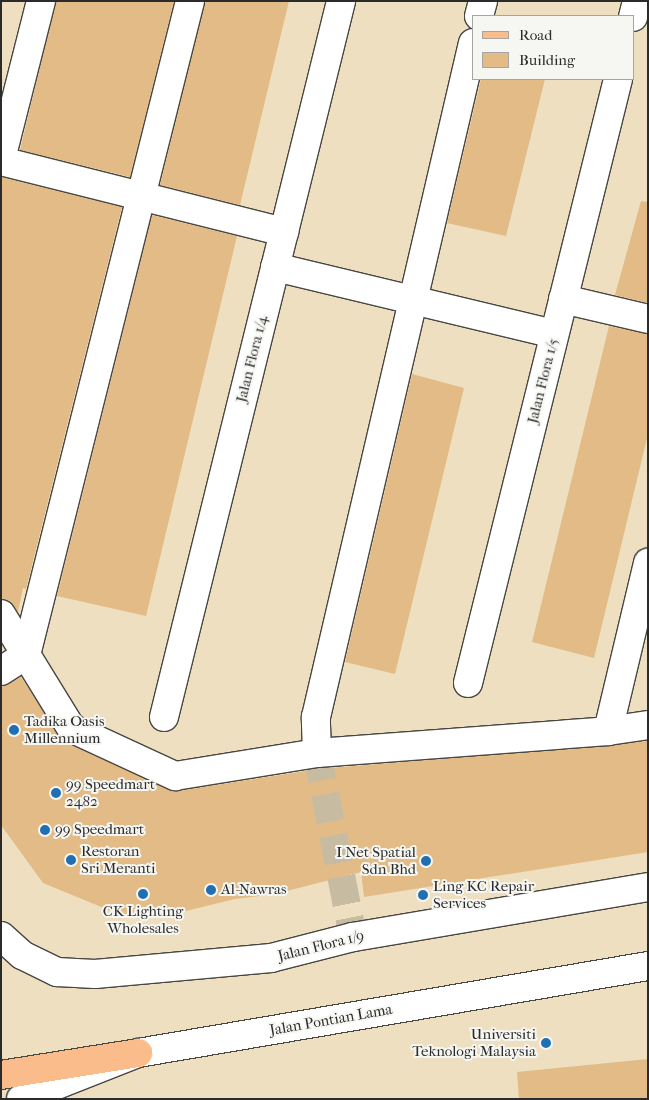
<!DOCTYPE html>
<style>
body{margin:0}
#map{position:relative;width:649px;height:1100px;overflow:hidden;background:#eedfc0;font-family:"IM FELL French Canon",serif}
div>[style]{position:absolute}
.building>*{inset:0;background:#e2bb86}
.minor-tunnel>*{height:28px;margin-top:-14px;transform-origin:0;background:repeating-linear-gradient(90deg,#c7bba2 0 28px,transparent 0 42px)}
.roads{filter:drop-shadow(1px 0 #484641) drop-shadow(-1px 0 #484641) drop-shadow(0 1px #484641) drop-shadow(0 -1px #484641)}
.minor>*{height:28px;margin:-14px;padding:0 14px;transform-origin:14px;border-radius:14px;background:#fff}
.major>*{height:28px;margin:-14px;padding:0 14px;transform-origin:14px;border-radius:14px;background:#fabc8b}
.dots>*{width:14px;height:14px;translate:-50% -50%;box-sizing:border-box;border:2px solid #f6f6f2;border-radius:50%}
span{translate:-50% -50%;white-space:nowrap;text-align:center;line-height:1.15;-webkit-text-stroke:4px #f6f6f2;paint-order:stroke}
.street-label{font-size:15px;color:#2b2b2b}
.poi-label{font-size:15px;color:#2b2b2b}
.left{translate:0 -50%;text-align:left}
.right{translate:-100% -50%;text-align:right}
.frame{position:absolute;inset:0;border:2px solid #2b2b2b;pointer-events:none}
.legend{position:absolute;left:472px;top:15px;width:162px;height:65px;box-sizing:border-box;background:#f6f6f2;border:1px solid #a5a5a2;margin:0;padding:6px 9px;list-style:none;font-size:15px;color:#2b2b2b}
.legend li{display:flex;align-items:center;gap:10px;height:25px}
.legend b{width:25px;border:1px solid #a5a5a2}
</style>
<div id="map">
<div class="building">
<div style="clip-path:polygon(56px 1px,174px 1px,130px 177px,20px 150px)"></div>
<div style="clip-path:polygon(205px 1px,289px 1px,240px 205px,160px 185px)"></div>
<div style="clip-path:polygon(481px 79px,545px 79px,506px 236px,447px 223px)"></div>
<div style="clip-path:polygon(1px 177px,122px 207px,26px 589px,23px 588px,18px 612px,9px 601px,1px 598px)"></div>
<div style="clip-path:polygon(641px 201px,648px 202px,648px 303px,615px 295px)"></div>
<div style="clip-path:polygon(152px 215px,237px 236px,146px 616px,57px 596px)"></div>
<div style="clip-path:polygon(609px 326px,648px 334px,648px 434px,594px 658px,532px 642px)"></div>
<div style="clip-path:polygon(412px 374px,464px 388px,395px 674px,345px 662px)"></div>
<div style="clip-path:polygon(21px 677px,64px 742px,177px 791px,319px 769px,648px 741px,648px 852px,364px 897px,361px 872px,275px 894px,235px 899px,186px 911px,128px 918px,43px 883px,1px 825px,1px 687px)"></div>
<div style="clip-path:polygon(648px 1059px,648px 1099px,519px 1099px,517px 1072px)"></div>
</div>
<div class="minor-tunnel">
<div style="left:317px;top:753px;width:187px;rotate:78.9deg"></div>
</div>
<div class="roads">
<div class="minor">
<div style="left:479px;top:16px;width:16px;rotate:-75deg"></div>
<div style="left:633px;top:17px;width:16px;rotate:-76deg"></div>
<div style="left:1px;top:159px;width:163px;rotate:-75.8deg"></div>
<div style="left:1px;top:161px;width:292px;rotate:14.1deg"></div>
<div style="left:275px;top:267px;width:287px;rotate:13.5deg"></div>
<div style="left:563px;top:299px;width:87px;rotate:13.2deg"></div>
<div style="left:1px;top:614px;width:134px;rotate:58.4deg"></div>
<div style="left:71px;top:728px;width:115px;rotate:24.8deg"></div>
<div style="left:175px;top:776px;width:144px;rotate:-9.2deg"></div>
<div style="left:317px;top:753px;width:292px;rotate:-4.3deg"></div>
<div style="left:608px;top:731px;width:40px;rotate:-8.5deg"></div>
<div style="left:1px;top:671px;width:30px;rotate:-33deg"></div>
<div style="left:26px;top:655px;width:674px;rotate:-75.92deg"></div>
<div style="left:468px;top:683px;width:622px;rotate:-76.05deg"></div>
<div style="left:164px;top:717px;width:738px;rotate:-76.11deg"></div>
<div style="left:608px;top:731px;width:173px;rotate:-76.6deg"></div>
<div style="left:317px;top:753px;width:36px;rotate:-92deg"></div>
<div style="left:316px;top:717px;width:692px;rotate:-76.89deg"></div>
<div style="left:1px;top:936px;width:28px;rotate:42deg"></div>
<div style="left:22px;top:955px;width:39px;rotate:26deg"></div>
<div style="left:57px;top:972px;width:38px;rotate:3deg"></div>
<div style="left:95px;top:974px;width:177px;rotate:-5.2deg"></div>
<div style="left:271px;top:958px;width:85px;rotate:-14.4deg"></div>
<div style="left:353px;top:937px;width:299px;rotate:-9.6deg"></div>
<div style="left:21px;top:1099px;width:126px;rotate:-21.5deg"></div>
<div style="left:138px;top:1053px;width:517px;rotate:-9.68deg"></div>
</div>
<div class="major">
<div style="left:1px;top:1075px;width:139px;rotate:-9.1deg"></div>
</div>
</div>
<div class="dots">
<div style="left:14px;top:730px;background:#1f6fb2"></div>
<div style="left:56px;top:793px;background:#1f6fb2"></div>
<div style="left:45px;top:830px;background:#1f6fb2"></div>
<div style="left:71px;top:860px;background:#1f6fb2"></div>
<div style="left:426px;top:861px;background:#1f6fb2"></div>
<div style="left:211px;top:890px;background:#1f6fb2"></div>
<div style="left:143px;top:894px;background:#1f6fb2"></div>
<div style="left:423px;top:895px;background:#1f6fb2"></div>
<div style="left:546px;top:1043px;background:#1f6fb2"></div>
</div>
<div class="street-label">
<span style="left:252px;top:359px;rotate:-76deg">Jalan Flora 1/4</span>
<span style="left:543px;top:381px;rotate:-76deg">Jalan Flora 1/5</span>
<span style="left:321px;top:946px;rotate:-14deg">Jalan Flora 1/9</span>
<span style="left:331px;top:1020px;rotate:-10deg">Jalan Pontian Lama</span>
</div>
<div class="poi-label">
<span class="left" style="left:24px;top:730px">Tadika Oasis<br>Millennium</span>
<span class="left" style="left:66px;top:793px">99 Speedmart<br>2482</span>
<span class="left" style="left:55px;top:830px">99 Speedmart</span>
<span class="left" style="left:81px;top:860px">Restoran<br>Sri Meranti</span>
<span class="right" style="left:416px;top:861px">I Net Spatial<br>Sdn Bhd</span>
<span class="left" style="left:433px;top:895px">Ling KC Repair<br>Services</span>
<span class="left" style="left:221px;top:890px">Al-Nawras</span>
<span style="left:143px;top:920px">CK Lighting<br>Wholesales</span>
<span class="right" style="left:536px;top:1043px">Universiti<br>Teknologi Malaysia</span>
</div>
<div class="frame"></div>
<ul class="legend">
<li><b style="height:6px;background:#fabc8b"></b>Road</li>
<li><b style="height:14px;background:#e2bb86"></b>Building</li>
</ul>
</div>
